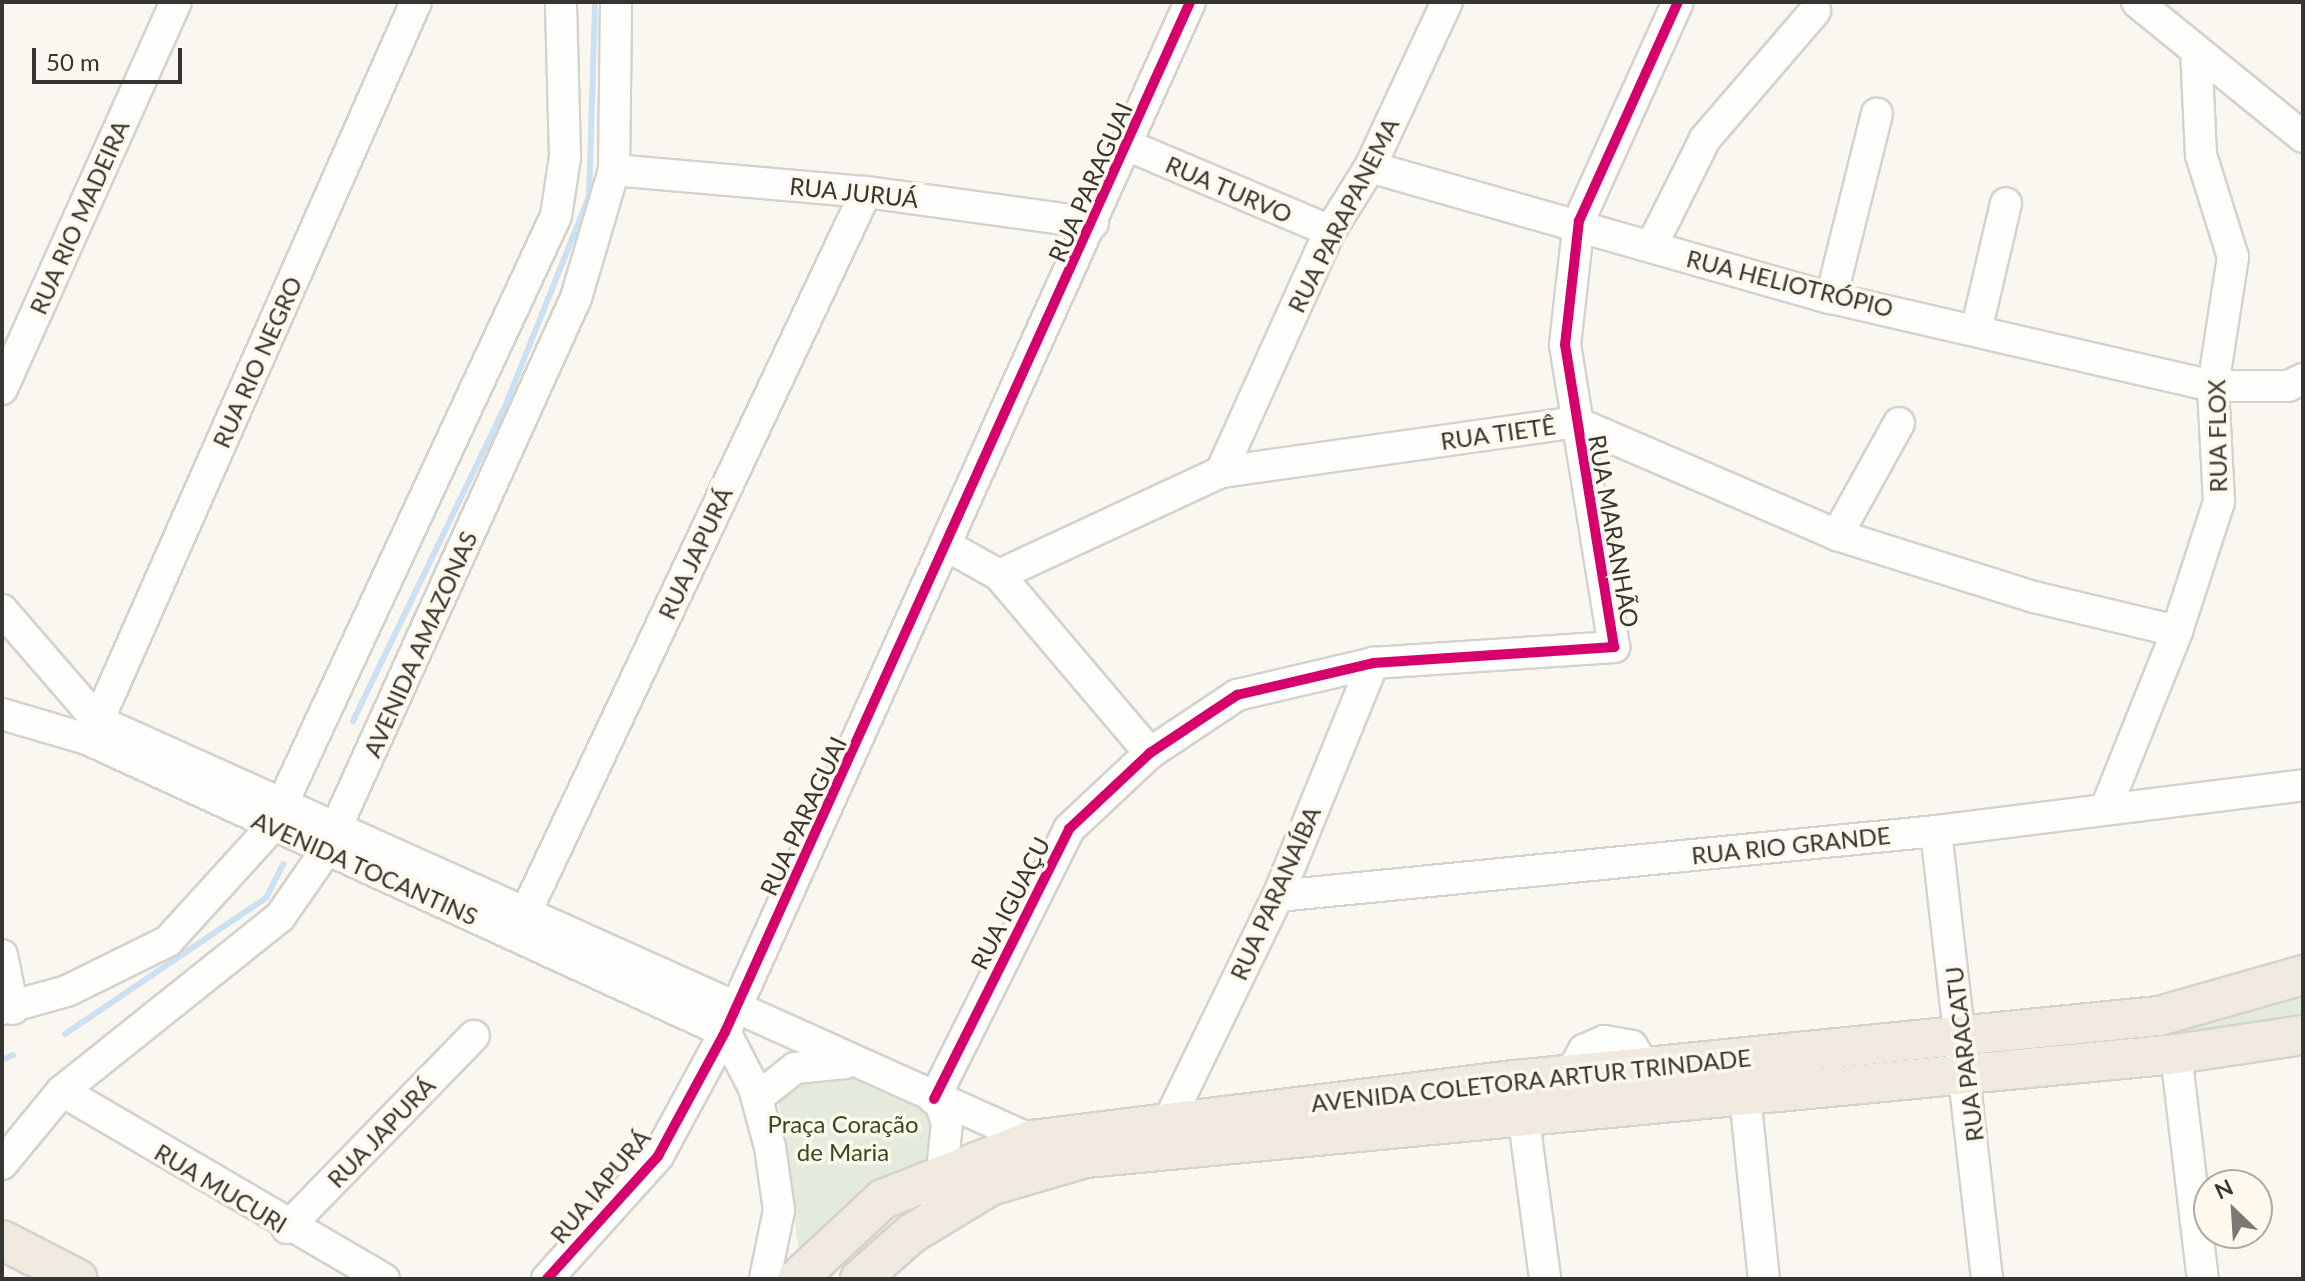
<!DOCTYPE html>
<meta charset="utf-8">
<style>
body{margin:0}
#map{position:relative;width:2305px;height:1281px;overflow:hidden;background:#faf7f1;font-family:Lato,sans-serif}
div>[style]{position:absolute}
.green>*{inset:0;background:#e5ebdc}
.stream>*{height:6px;margin:-3px;padding:0 3px;transform-origin:3px;border-radius:3px;background:#cce0f4}
.roads{filter:drop-shadow(2px 0 #d4d2cd) drop-shadow(-2px 0 #d4d2cd) drop-shadow(0 2px #d4d2cd) drop-shadow(0 -2px #d4d2cd)}
.minor>*{height:30px;margin:-15px;padding:0 15px;transform-origin:15px;border-radius:15px;background:#fefefd}
.major>*{height:38px;margin:-19px;padding:0 19px;transform-origin:19px;border-radius:19px;background:#f0e9df}
.cycleway>*{height:10px;margin:-5px;padding:0 5px;transform-origin:5px;border-radius:5px;background:#d6006c}
span{translate:-50% -50%;white-space:nowrap;text-align:center;line-height:1.15;-webkit-text-stroke:7px #fef8ed;paint-order:stroke}
.street-label{font-size:24px;color:#373531}
.park-label{font-size:24px;color:#304d1b}
.frame{position:absolute;inset:0;border:4px solid #373531;pointer-events:none}
.north{position:absolute;left:2193px;top:1169px;width:80px;height:80px;box-sizing:border-box;background:#fef8ed;border:2px solid #aeaaa2;border-radius:50%;rotate:335deg;font-size:22px;font-weight:700;line-height:32px;text-align:center;color:#373531}
.north::after{content:'';display:block;margin:auto;width:28px;height:36px;background:#7b7974;clip-path:polygon(50% 0,100% 100%,50% 72%,0 100%)}
.scale{position:absolute;left:32px;top:48px;width:150px;height:36px;box-sizing:border-box;border:4px solid #373531;border-top:0;padding-left:10px;font-size:24px;line-height:28px;white-space:nowrap;color:#373531;-webkit-text-stroke:6px #fef8ed;paint-order:stroke}
</style>
<div id="map">
<div class="green">
<div style="clip-path:polygon(2303px 988px,2303px 1021px,1982px 1065px,1979px 1050px)"></div>
<div style="clip-path:polygon(852px 1075px,921px 1109px,932px 1122px,931px 1156px,800px 1259px,778px 1098px,786px 1084px)"></div>
</div>
<div class="stream">
<div style="left:353px;top:721px;width:352px;rotate:-64.2deg"></div>
<div style="left:506px;top:404px;width:223px;rotate:-68.2deg"></div>
<div style="left:589px;top:197px;width:195px;rotate:-88.2deg"></div>
<div style="left:65px;top:1034px;width:243px;rotate:-34.1deg"></div>
<div style="left:266px;top:898px;width:38px;rotate:-63deg"></div>
<div style="left:2px;top:1060px;width:12px;rotate:-24deg"></div>
</div>
<div class="roads">
<div class="minor">
<div style="left:2137px;top:2px;width:214px;rotate:39.1deg"></div>
<div style="left:1129px;top:146px;width:218px;rotate:22.9deg"></div>
<div style="left:1370px;top:167px;width:479px;rotate:15.9deg"></div>
<div style="left:1831px;top:298px;width:392px;rotate:13deg"></div>
<div style="left:2213px;top:386px;width:75px"></div>
<div style="left:2288px;top:386px;width:17px;rotate:-25deg"></div>
<div style="left:614px;top:170px;width:253px;rotate:5deg"></div>
<div style="left:866px;top:192px;width:229px;rotate:7.8deg"></div>
<div style="left:1651px;top:247px;width:121px;rotate:-63.4deg"></div>
<div style="left:1705px;top:139px;width:169px;rotate:-49.3deg"></div>
<div style="left:1831px;top:298px;width:190px;rotate:-76deg"></div>
<div style="left:1977px;top:327px;width:127px;rotate:-76.8deg"></div>
<div style="left:2px;top:389px;width:424px;rotate:-65.8deg"></div>
<div style="left:1221px;top:472px;width:265px;rotate:-65.7deg"></div>
<div style="left:1330px;top:231px;width:75px;rotate:-58deg"></div>
<div style="left:1370px;top:167px;width:182px;rotate:-65deg"></div>
<div style="left:1837px;top:535px;width:128px;rotate:-61deg"></div>
<div style="left:949px;top:547px;width:57px;rotate:29.2deg"></div>
<div style="left:999px;top:575px;width:233px;rotate:49.7deg"></div>
<div style="left:999px;top:575px;width:245px;rotate:-24.9deg"></div>
<div style="left:1221px;top:472px;width:358px;rotate:-8deg"></div>
<div style="left:1575px;top:422px;width:285px;rotate:23.3deg"></div>
<div style="left:1837px;top:535px;width:207px;rotate:17.5deg"></div>
<div style="left:2034px;top:597px;width:147px;rotate:13.4deg"></div>
<div style="left:2px;top:610px;width:147px;rotate:49.1deg"></div>
<div style="left:98px;top:721px;width:1024px;rotate:24.16deg"></div>
<div style="left:2px;top:714px;width:89px;rotate:16.4deg"></div>
<div style="left:87px;top:739px;width:702px;rotate:24.67deg"></div>
<div style="left:98px;top:721px;width:786px;rotate:-66.14deg"></div>
<div style="left:2106px;top:808px;width:191px;rotate:-68.1deg"></div>
<div style="left:2177px;top:631px;width:136px;rotate:-72deg"></div>
<div style="left:2219px;top:502px;width:116px;rotate:-93deg"></div>
<div style="left:2213px;top:386px;width:131px;rotate:-81.2deg"></div>
<div style="left:2233px;top:257px;width:107px;rotate:-107.4deg"></div>
<div style="left:2201px;top:155px;width:105px;rotate:-92.7deg"></div>
<div style="left:1936px;top:831px;width:451px;rotate:83.5deg"></div>
<div style="left:1278px;top:896px;width:661px;rotate:-5.64deg"></div>
<div style="left:1936px;top:831px;width:370px;rotate:-7.1deg"></div>
<div style="left:525px;top:914px;width:798px;rotate:-64.72deg"></div>
<div style="left:2px;top:955px;width:55px;rotate:78.5deg"></div>
<div style="left:2px;top:1009px;width:67px;rotate:-15.5deg"></div>
<div style="left:67px;top:991px;width:113px;rotate:-26.3deg"></div>
<div style="left:168px;top:941px;width:153px;rotate:-47.7deg"></div>
<div style="left:271px;top:828px;width:675px;rotate:-65.03deg"></div>
<div style="left:556px;top:216px;width:60px;rotate:-81.3deg"></div>
<div style="left:565px;top:157px;width:155px;rotate:-91.5deg"></div>
<div style="left:725px;top:1032px;width:63px;rotate:62.6deg"></div>
<div style="left:754px;top:1088px;width:61px;rotate:74.8deg"></div>
<div style="left:770px;top:1147px;width:64px;rotate:81.9deg"></div>
<div style="left:779px;top:1210px;width:70px;rotate:101.5deg"></div>
<div style="left:2176px;top:1054px;width:227px;rotate:83.2deg"></div>
<div style="left:1570px;top:1075px;width:29px;rotate:-61deg"></div>
<div style="left:1584px;top:1050px;width:22px;rotate:-24deg"></div>
<div style="left:1604px;top:1041px;width:28px;rotate:10deg"></div>
<div style="left:1632px;top:1046px;width:24px;rotate:60deg"></div>
<div style="left:62px;top:1091px;width:373px;rotate:30.3deg"></div>
<div style="left:1745px;top:1096px;width:184px;rotate:84.1deg"></div>
<div style="left:757px;top:1098px;width:48px;rotate:-38.3deg"></div>
<div style="left:795px;top:1068px;width:51px;rotate:-5.6deg"></div>
<div style="left:1521px;top:1098px;width:183px;rotate:82.4deg"></div>
<div style="left:934px;top:1099px;width:302px;rotate:-63.4deg"></div>
<div style="left:1069px;top:829px;width:111px;rotate:-43.2deg"></div>
<div style="left:1150px;top:753px;width:105px;rotate:-33.7deg"></div>
<div style="left:1237px;top:695px;width:140px;rotate:-13.2deg"></div>
<div style="left:1373px;top:663px;width:242px;rotate:-3.8deg"></div>
<div style="left:1614px;top:647px;width:306px;rotate:-99.2deg"></div>
<div style="left:1565px;top:345px;width:125px;rotate:-83.6deg"></div>
<div style="left:1579px;top:221px;width:240px;rotate:-65.7deg"></div>
<div style="left:1169px;top:1120px;width:249px;rotate:-64.1deg"></div>
<div style="left:1278px;top:896px;width:252px;rotate:-67.8deg"></div>
<div style="left:2px;top:1164px;width:94px;rotate:-50.6deg"></div>
<div style="left:62px;top:1091px;width:279px;rotate:-38.6deg"></div>
<div style="left:280px;top:917px;width:79px;rotate:-55.3deg"></div>
<div style="left:325px;top:852px;width:608px;rotate:-65.63deg"></div>
<div style="left:576px;top:298px;width:134px;rotate:-73.5deg"></div>
<div style="left:614px;top:170px;width:168px;rotate:-89.3deg"></div>
<div style="left:931px;top:1193px;width:25px;rotate:-63deg"></div>
<div style="left:942px;top:1171px;width:48px;rotate:-84.1deg"></div>
<div style="left:947px;top:1123px;width:21px;rotate:-109deg"></div>
<div style="left:287px;top:1228px;width:268px;rotate:-45.8deg"></div>
<div style="left:547px;top:1279px;width:166px;rotate:-47.9deg"></div>
<div style="left:658px;top:1156px;width:141px;rotate:-61.6deg"></div>
<div style="left:725px;top:1032px;width:1130px;rotate:-65.7deg"></div>
</div>
<div class="major">
<div style="left:2px;top:1240px;width:85px;rotate:27.2deg"></div>
<div style="left:797px;top:1279px;width:117px;rotate:-42.9deg"></div>
<div style="left:883px;top:1199px;width:160px;rotate:-21.6deg"></div>
<div style="left:1032px;top:1140px;width:487px;rotate:-7.1deg"></div>
<div style="left:1515px;top:1080px;width:647px;rotate:-5.68deg"></div>
<div style="left:2159px;top:1016px;width:150px;rotate:-15.9deg"></div>
<div style="left:860px;top:1279px;width:68px;rotate:-41.4deg"></div>
<div style="left:911px;top:1234px;width:92px;rotate:-31.3deg"></div>
<div style="left:990px;top:1186px;width:100px;rotate:-16.3deg"></div>
<div style="left:1086px;top:1158px;width:1095px;rotate:-5.45deg"></div>
<div style="left:2176px;top:1054px;width:128px;rotate:-8.5deg"></div>
</div>
</div>
<div class="cycleway">
<div style="left:934px;top:1099px;width:302px;rotate:-63.4deg"></div>
<div style="left:1069px;top:829px;width:111px;rotate:-43.2deg"></div>
<div style="left:1150px;top:753px;width:105px;rotate:-33.7deg"></div>
<div style="left:1237px;top:695px;width:140px;rotate:-13.2deg"></div>
<div style="left:1373px;top:663px;width:242px;rotate:-3.8deg"></div>
<div style="left:1614px;top:647px;width:306px;rotate:-99.2deg"></div>
<div style="left:1565px;top:345px;width:125px;rotate:-83.6deg"></div>
<div style="left:1579px;top:221px;width:240px;rotate:-65.7deg"></div>
<div style="left:547px;top:1279px;width:166px;rotate:-47.9deg"></div>
<div style="left:658px;top:1156px;width:141px;rotate:-61.6deg"></div>
<div style="left:725px;top:1032px;width:1130px;rotate:-65.7deg"></div>
</div>
<div class="street-label">
<span style="left:1090px;top:182px;rotate:-66deg">RUA PARAGUAI</span>
<span style="left:1229px;top:189px;rotate:23deg">RUA TURVO</span>
<span style="left:854px;top:192px;rotate:6deg">RUA JURUÁ</span>
<span style="left:1343px;top:215px;rotate:-63deg">RUA PARAPANEMA</span>
<span style="left:79px;top:217px;rotate:-66deg">RUA RIO MADEIRA</span>
<span style="left:1790px;top:283px;rotate:14deg">RUA HELIOTRÓPIO</span>
<span style="left:257px;top:362px;rotate:-66deg">RUA RIO NEGRO</span>
<span style="left:1498px;top:433px;rotate:-8deg">RUA TIETÊ</span>
<span style="left:2217px;top:436px;rotate:-91deg">RUA FLOX</span>
<span style="left:1614px;top:531px;rotate:80deg">RUA MARANHÃO</span>
<span style="left:695px;top:553px;rotate:-65deg">RUA JAPURÁ</span>
<span style="left:420px;top:644px;rotate:-66deg">AVENIDA AMAZONAS</span>
<span style="left:803px;top:816px;rotate:-65deg">RUA PARAGUAI</span>
<span style="left:1791px;top:845px;rotate:-6deg">RUA RIO GRANDE</span>
<span style="left:365px;top:868px;rotate:24deg">AVENIDA TOCANTINS</span>
<span style="left:1275px;top:893px;rotate:-66deg">RUA PARANAÍBA</span>
<span style="left:1010px;top:903px;rotate:-63deg">RUA IGUAÇU</span>
<span style="left:1964px;top:1054px;rotate:-97deg">RUA PARACATU</span>
<span style="left:1531px;top:1080px;rotate:-6deg">AVENIDA COLETORA ARTUR TRINDADE</span>
<span style="left:381px;top:1132px;rotate:-46deg">RUA JAPURÁ</span>
<span style="left:600px;top:1186px;rotate:-50deg">RUA IAPURÁ</span>
<span style="left:221px;top:1188px;rotate:31deg">RUA MUCURI</span>
</div>
<div class="park-label">
<span style="left:843px;top:1138px">Praça Coração<br>de Maria</span>
</div>
<div class="frame"></div>
<div class="north">N</div>
<div class="scale">50 m</div>
</div>
